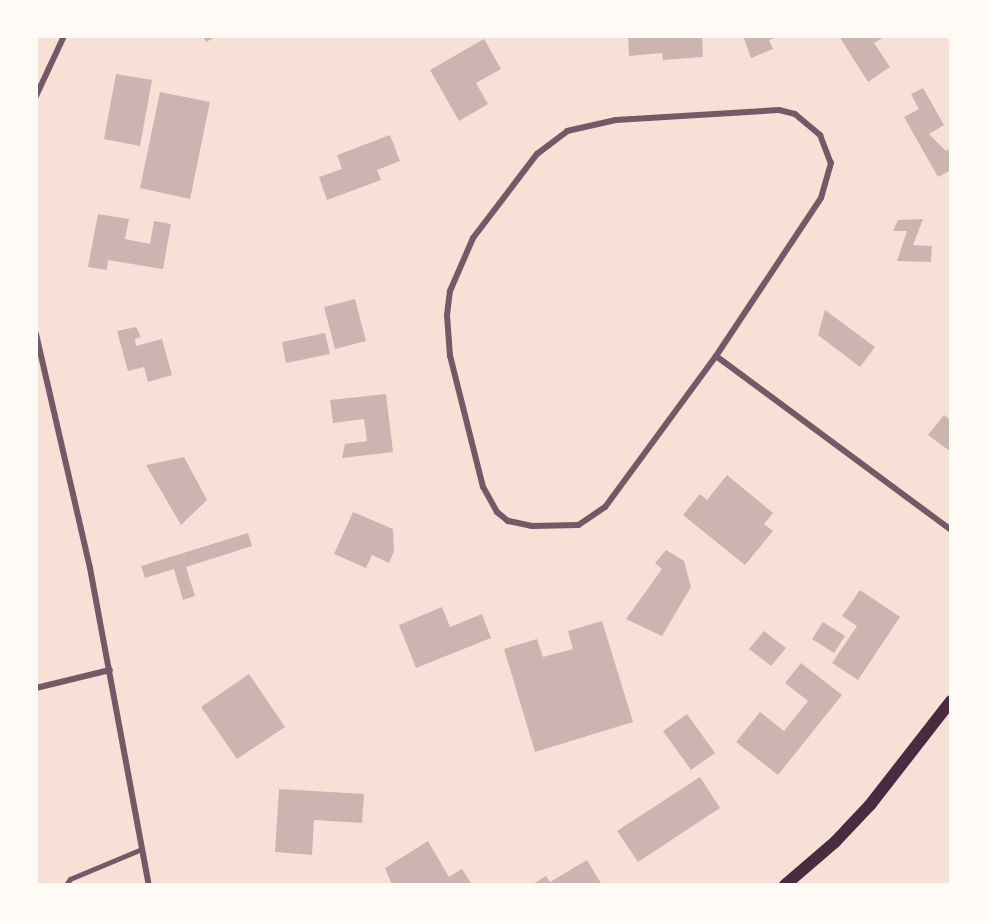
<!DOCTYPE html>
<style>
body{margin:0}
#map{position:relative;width:987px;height:921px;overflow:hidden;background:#f7e1d7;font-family:"Work Sans",sans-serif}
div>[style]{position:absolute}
.building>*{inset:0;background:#ccb4b1}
.service>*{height:4.5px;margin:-2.25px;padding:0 2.25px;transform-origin:2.25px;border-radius:2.25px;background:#755966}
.minor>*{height:6px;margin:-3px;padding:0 3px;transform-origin:3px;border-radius:3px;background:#755966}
.secondary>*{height:12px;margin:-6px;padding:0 6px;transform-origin:6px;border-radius:6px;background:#4a2c40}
span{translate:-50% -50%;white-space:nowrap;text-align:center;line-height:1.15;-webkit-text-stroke:4.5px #fffaf5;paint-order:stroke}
.frame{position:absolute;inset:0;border:38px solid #fffaf5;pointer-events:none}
</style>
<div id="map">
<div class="building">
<div style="clip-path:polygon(203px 36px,217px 36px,206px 42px)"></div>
<div style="clip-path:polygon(628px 36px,702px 36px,703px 57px,663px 60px,662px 53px,629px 56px)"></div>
<div style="clip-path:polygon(743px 36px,780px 36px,769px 40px,773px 49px,751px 58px)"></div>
<div style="clip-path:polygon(839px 36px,886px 36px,874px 43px,890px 67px,868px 82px)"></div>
<div style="clip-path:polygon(484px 39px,501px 69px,476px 83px,488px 104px,459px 121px,430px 70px)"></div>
<div style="clip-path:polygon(116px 74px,152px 80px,140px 146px,104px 139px)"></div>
<div style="clip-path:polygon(923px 88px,944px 125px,929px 134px,946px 151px,951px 148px,951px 170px,938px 177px,904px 117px,919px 109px,911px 94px)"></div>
<div style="clip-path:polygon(160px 92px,210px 102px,190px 199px,140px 188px)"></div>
<div style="clip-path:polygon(390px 135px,400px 161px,377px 170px,381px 180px,327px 200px,319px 177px,342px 169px,337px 155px)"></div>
<div style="clip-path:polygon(98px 214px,129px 219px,125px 239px,150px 244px,154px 221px,171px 224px,163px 269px,108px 260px,107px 270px,88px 267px)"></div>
<div style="clip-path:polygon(923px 219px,913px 245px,932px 246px,931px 262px,897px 261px,907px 231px,893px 231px,898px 220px)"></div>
<div style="clip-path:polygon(355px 299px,366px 341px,335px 349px,324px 307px)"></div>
<div style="clip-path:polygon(825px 310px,875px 347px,860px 367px,818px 335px)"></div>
<div style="clip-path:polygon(136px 327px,141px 337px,135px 339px,136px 346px,162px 339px,172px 375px,148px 382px,144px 367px,128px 371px,117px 331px)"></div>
<div style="clip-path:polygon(325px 333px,330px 354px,286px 363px,282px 342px)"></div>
<div style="clip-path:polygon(386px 394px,393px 452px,342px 458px,345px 444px,367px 441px,364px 419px,333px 423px,330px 400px)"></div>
<div style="clip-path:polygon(944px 415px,951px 421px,951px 452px,928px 435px)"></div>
<div style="clip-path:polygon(184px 457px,207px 500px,181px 525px,146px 465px)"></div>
<div style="clip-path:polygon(727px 475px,773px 513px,764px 524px,773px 531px,745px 565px,683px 515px,700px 494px,707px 500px)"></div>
<div style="clip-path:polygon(353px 512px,393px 529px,394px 551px,389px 563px,372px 555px,366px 568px,334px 554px)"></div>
<div style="clip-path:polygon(248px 533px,252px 546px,186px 567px,195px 596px,183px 600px,174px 569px,145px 578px,141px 566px)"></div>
<div style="clip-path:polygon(666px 550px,684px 561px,691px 587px,662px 636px,626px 619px,662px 569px,655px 563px)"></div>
<div style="clip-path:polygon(860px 590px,900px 617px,858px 680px,832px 663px,857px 626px,842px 616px)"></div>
<div style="clip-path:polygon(442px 607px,450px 627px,482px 614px,491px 638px,416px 668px,399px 625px)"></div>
<div style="clip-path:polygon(602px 621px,633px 722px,535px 752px,504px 649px,537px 639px,543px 657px,573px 649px,568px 631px)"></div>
<div style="clip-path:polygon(823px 622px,845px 636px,834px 653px,812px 639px)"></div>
<div style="clip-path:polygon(764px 631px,786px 648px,771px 666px,749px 649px)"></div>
<div style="clip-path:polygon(801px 663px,842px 695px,778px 775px,736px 742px,760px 712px,784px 731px,808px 701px,785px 683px)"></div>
<div style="clip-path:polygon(249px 674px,285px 727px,237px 759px,201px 707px)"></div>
<div style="clip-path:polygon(687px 714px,715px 753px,691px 770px,663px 731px)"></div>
<div style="clip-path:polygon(700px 777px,720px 808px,638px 862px,617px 831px)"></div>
<div style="clip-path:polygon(279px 789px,364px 794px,362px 823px,314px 820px,312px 855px,275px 852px)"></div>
<div style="clip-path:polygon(428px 841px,449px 877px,462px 869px,471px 883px,392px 885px,385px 868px)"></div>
<div style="clip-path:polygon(587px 860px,602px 885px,531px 885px,546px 876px,550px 882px)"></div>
</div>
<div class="service">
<div style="left:66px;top:885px;width:7px;rotate:-56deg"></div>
<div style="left:70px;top:879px;width:78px;rotate:-22.6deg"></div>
</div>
<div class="minor">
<div style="left:36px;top:96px;width:66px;rotate:-65deg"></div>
<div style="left:779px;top:110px;width:16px;rotate:14deg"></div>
<div style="left:795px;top:114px;width:33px;rotate:40deg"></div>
<div style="left:820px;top:135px;width:30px;rotate:69deg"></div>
<div style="left:831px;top:163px;width:36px;rotate:106deg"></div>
<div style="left:821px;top:198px;width:190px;rotate:123.6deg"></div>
<div style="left:716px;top:356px;width:187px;rotate:126.3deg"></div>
<div style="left:605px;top:507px;width:32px;rotate:146deg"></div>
<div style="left:578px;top:525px;width:46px;rotate:178.8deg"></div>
<div style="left:532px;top:526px;width:25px;rotate:-168deg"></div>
<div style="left:508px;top:521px;width:14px;rotate:-141deg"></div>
<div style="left:497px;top:512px;width:29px;rotate:-119deg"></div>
<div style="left:483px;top:487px;width:135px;rotate:-104.1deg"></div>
<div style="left:450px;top:356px;width:41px;rotate:-94.2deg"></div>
<div style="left:447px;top:315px;width:24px;rotate:-83deg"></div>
<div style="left:450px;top:291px;width:58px;rotate:-66.5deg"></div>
<div style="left:473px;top:238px;width:106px;rotate:-52.7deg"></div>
<div style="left:537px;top:154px;width:38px;rotate:-37deg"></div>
<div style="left:567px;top:131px;width:50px;rotate:-12.7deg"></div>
<div style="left:616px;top:120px;width:163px;rotate:-3.5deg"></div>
<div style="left:36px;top:334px;width:240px;rotate:77deg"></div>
<div style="left:90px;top:568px;width:322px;rotate:79.5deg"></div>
<div style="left:716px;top:356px;width:292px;rotate:36.5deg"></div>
<div style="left:36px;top:688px;width:76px;rotate:-13.7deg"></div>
</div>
<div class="secondary">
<div style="left:785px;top:885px;width:66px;rotate:-40.7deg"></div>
<div style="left:835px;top:842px;width:51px;rotate:-46.6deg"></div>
<div style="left:870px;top:805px;width:132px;rotate:-52.1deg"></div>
</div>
<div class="frame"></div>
</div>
